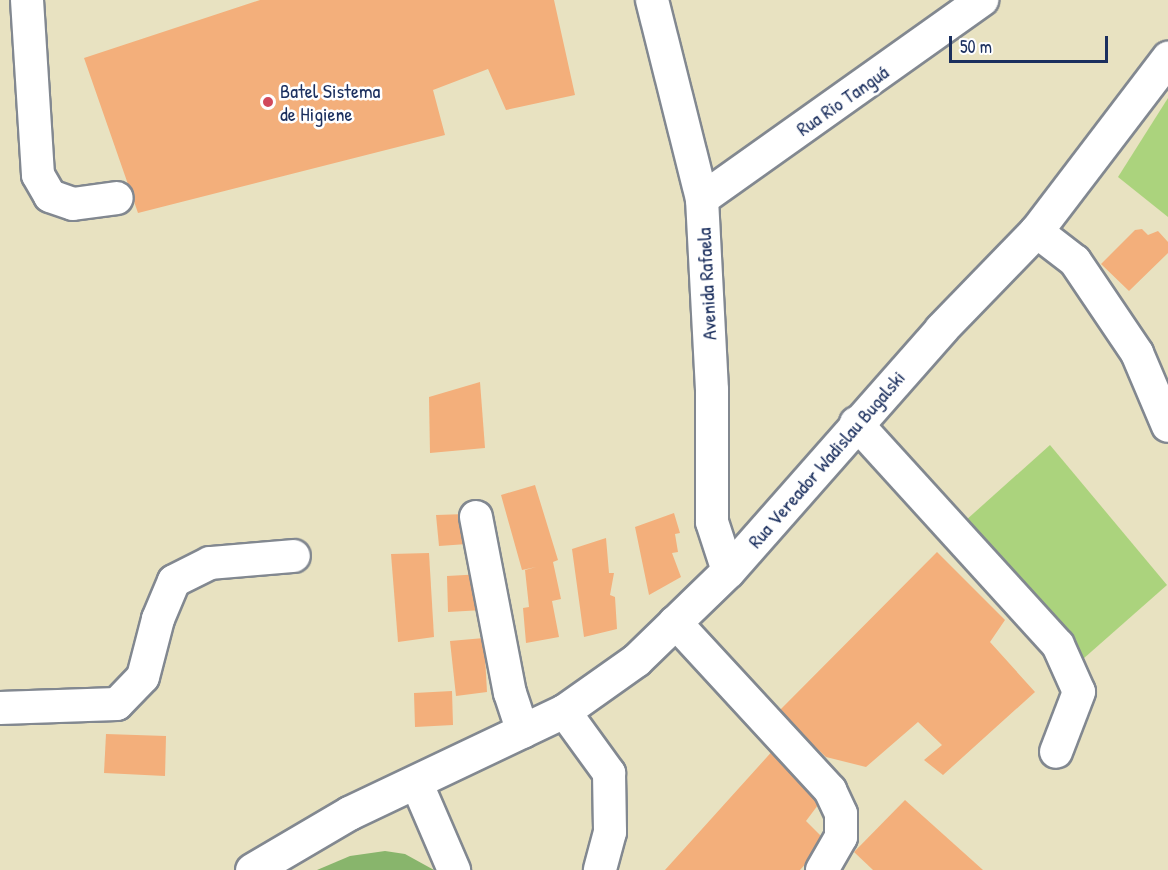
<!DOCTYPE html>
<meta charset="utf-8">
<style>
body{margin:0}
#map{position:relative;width:1168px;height:870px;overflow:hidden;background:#e8e2c1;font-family:"Patrick Hand",sans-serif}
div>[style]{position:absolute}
.green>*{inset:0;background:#abd37d}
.forest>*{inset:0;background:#88b56c}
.building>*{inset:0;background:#f3af7b}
.roads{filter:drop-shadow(2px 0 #828890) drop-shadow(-2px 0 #828890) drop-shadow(0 2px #828890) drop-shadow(0 -2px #828890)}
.minor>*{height:32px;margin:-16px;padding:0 16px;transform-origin:16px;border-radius:16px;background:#fff}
.major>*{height:33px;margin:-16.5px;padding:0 16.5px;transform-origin:16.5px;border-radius:16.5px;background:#fff}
.dots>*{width:16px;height:16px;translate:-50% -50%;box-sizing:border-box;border:3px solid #fff;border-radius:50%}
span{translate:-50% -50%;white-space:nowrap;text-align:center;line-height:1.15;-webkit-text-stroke:5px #fff;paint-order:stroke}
.poi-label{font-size:20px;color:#1b2f5e}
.left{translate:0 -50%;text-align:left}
.street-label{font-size:20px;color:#1b2f5e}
.scale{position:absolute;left:949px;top:36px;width:159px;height:27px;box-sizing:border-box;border:3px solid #1b2f5e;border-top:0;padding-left:8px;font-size:18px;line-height:21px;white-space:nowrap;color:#1b2f5e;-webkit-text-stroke:4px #fff;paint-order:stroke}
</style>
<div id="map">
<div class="green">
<div style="clip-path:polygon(1168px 98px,1168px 217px,1118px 177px)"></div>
<div style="clip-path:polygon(1050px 445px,1167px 585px,1083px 659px,965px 521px)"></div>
</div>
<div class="forest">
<div style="clip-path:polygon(385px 851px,405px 854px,434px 870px,317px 870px,350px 856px)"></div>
</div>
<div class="building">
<div style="clip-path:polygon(260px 0,554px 0,575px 95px,506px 110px,488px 69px,433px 90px,445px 135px,138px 213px,84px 58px)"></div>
<div style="clip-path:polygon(1142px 229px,1148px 235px,1158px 231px,1168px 242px,1168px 253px,1129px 291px,1101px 264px,1135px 230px)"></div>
<div style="clip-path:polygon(480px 382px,485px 448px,430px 453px,429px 397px)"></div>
<div style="clip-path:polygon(535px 485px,558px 560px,553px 562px,561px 599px,552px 601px,559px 637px,526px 643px,523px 608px,529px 607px,525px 570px,536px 567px,522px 570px,501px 495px)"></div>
<div style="clip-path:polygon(674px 513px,680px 533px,675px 534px,678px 552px,672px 553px,681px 577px,649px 595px,635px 527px)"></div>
<div style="clip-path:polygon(466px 514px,467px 544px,439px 546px,436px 515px)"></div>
<div style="clip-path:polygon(606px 538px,609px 573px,614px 573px,610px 595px,615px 597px,617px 629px,584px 637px,572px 549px)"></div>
<div style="clip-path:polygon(937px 552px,1005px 620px,990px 642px,1035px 692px,943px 775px,924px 760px,942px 745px,918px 722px,866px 767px,826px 757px,778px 712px)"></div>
<div style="clip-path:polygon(429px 553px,434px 637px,398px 642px,391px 554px)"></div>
<div style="clip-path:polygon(483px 574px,483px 610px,448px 612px,447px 576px)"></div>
<div style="clip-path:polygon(484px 638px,487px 692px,456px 696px,450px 641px)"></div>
<div style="clip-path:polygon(452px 691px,453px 725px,415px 727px,414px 693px)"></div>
<div style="clip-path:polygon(106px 734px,166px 736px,165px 776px,104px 773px)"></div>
<div style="clip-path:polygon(776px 747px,818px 805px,806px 821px,826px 841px,800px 870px,665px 870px)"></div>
<div style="clip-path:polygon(905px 800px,983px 870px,873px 870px,854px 852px)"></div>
</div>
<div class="roads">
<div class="minor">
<div style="left:27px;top:0;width:175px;rotate:86.4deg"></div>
<div style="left:38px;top:175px;width:24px;rotate:60deg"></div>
<div style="left:50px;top:196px;width:24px;rotate:19deg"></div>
<div style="left:73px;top:204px;width:44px;rotate:-7.8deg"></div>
<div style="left:652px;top:0;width:205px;rotate:75.9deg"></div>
<div style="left:702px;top:199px;width:191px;rotate:87deg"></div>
<div style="left:712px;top:390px;width:132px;rotate:90deg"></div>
<div style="left:712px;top:522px;width:52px;rotate:71.9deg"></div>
<div style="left:702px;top:199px;width:344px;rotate:-35.4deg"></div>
<div style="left:1036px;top:231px;width:49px;rotate:37.6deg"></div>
<div style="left:1075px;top:261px;width:111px;rotate:56deg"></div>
<div style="left:1137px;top:353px;width:79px;rotate:67deg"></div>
<div style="left:856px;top:423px;width:300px;rotate:47.7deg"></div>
<div style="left:1058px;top:645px;width:51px;rotate:65.9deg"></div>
<div style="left:1079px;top:692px;width:64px;rotate:111deg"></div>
<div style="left:476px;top:517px;width:179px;rotate:79.1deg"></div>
<div style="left:510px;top:693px;width:41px;rotate:71.6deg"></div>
<div style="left:675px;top:622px;width:229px;rotate:47.3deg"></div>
<div style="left:830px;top:790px;width:26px;rotate:65deg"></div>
<div style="left:841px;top:814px;width:23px;rotate:90deg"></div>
<div style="left:841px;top:837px;width:38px;rotate:120deg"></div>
<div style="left:0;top:708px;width:117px;rotate:-2deg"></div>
<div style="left:117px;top:704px;width:37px;rotate:-46deg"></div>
<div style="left:143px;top:677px;width:60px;rotate:-75.5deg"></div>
<div style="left:158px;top:619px;width:41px;rotate:-67.2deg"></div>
<div style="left:174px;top:581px;width:40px;rotate:-26.6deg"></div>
<div style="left:210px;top:563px;width:84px;rotate:-4.8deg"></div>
<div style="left:564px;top:711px;width:77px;rotate:54deg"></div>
<div style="left:609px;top:773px;width:59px;rotate:89deg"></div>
<div style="left:610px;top:832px;width:39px;rotate:105deg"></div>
<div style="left:417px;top:784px;width:94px;rotate:66.7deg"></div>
</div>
<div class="major">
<div style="left:252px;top:870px;width:113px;rotate:-30.4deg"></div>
<div style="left:349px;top:813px;width:238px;rotate:-25.4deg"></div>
<div style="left:564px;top:711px;width:88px;rotate:-35.3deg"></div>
<div style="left:636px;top:660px;width:128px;rotate:-44.1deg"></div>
<div style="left:728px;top:571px;width:322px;rotate:-48.6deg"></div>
<div style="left:941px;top:329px;width:136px;rotate:-45.9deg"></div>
<div style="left:1036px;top:231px;width:218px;rotate:-52.7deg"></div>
</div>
</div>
<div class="dots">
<div style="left:268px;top:102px;background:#d1495b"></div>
</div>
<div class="poi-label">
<span class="left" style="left:280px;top:102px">Batel Sistema<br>de Higiene</span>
</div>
<div class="street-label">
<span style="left:842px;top:100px;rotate:-35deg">Rua Rio Tanguá</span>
<span style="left:706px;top:284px;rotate:-93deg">Avenida Rafaela</span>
<span style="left:826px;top:459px;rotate:-49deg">Rua Vereador Wadislau Bugalski</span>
</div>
<div class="scale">50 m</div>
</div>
